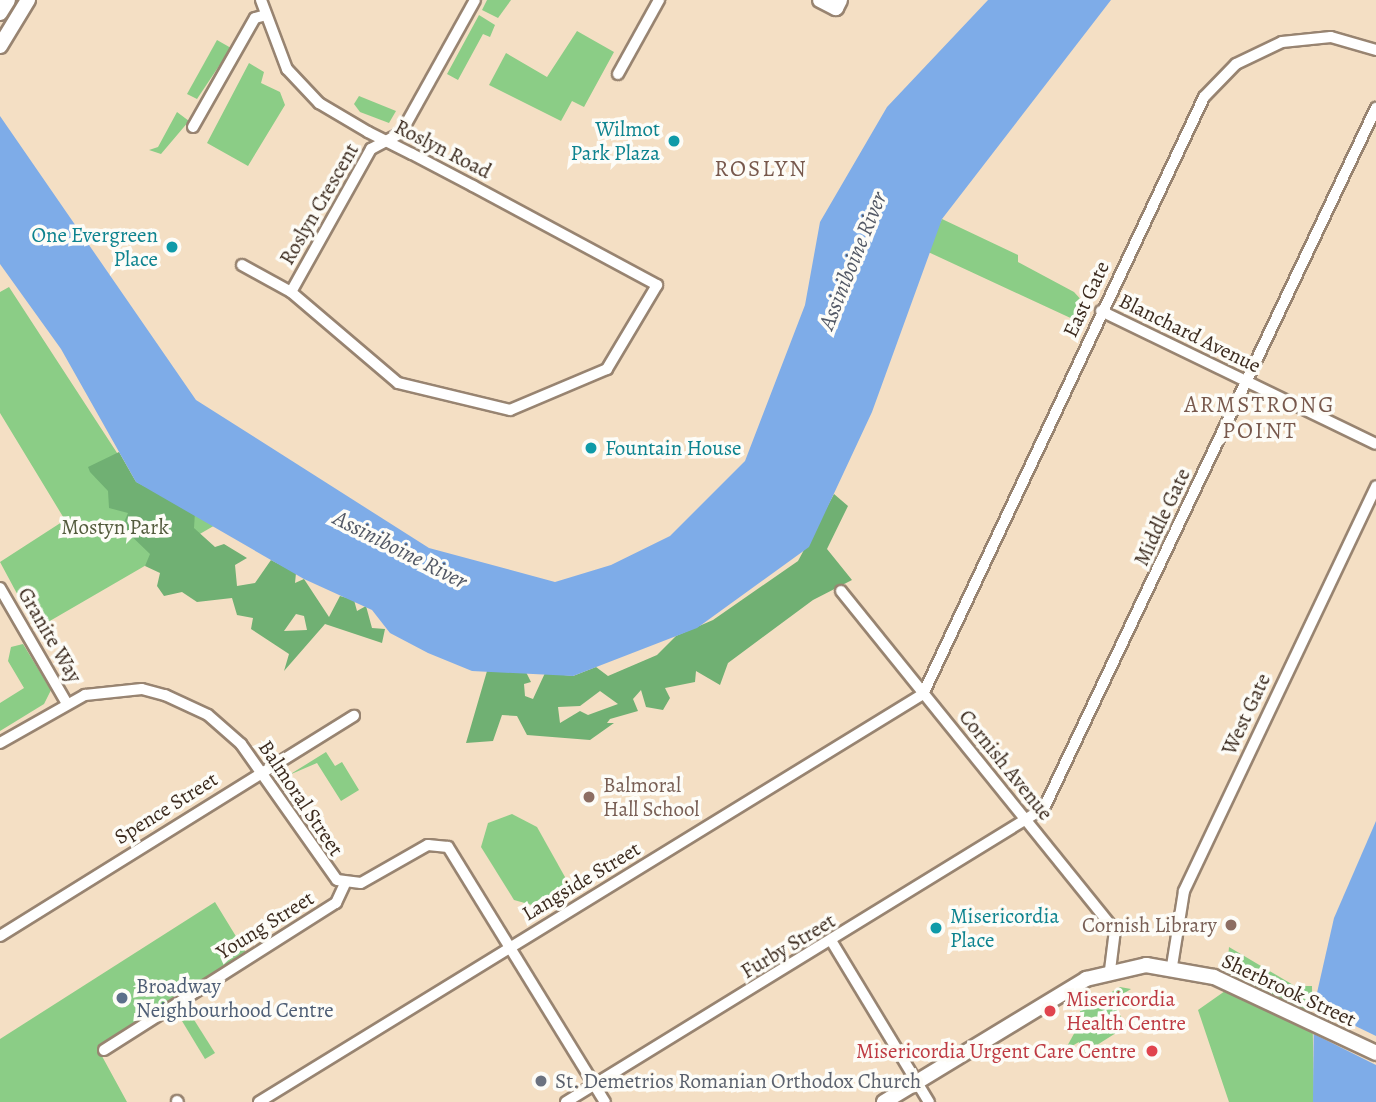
<!DOCTYPE html>
<style>
body{margin:0}
#map{position:relative;width:1376px;height:1102px;overflow:hidden;background:#f4dfc4;font-family:Alegreya,serif}
div>[style]{position:absolute}
.green>*{inset:0;background:#8bcd86}
.forest>*{inset:0;background:#70b073}
.water>*{inset:0;background:#7eace8}
.pier>*{inset:0;background:#f4dfc4}
.roads{filter:drop-shadow(2px 0 #988471) drop-shadow(-2px 0 #988471) drop-shadow(0 2px #988471) drop-shadow(0 -2px #988471)}
.street>*{height:10px;margin:-5px;padding:0 5px;transform-origin:5px;border-radius:5px;background:#fff}
.secondary>*{height:14px;margin:-7px;padding:0 7px;transform-origin:7px;border-radius:7px;background:#fff}
.dots>*{width:19px;height:19px;translate:-50% -50%;box-sizing:border-box;border:4px solid #fdfcf7;border-radius:50%}
span{translate:-50% -50%;white-space:nowrap;text-align:center;line-height:1.15;-webkit-text-stroke:7px #fdfcf7;paint-order:stroke}
.culture-label{font-size:21px;color:#0d838f}
.right{translate:-100% -50%;text-align:right}
.left{translate:0 -50%;text-align:left}
.street-label{font-size:21px;color:#3b2a1e}
.park-label{font-size:21px;color:#535b3d}
.education-label{font-size:21px;color:#785e54}
.service-label{font-size:21px;color:#4e5e75}
.health-label{font-size:21px;color:#be3a42}
.worship-label{font-size:21px;color:#5b616d}
.neighbourhood-label{font-size:23px;color:#78594d;letter-spacing:2px}
.water-label{font-size:23px;color:#525865;font-style:italic}
</style>
<div id="map">
<div class="green">
<div style="clip-path:polygon(487px 0,511px 0,498px 18px,482px 10px)"></div>
<div style="clip-path:polygon(479px 15px,495px 25px,490px 37px,483px 34px,458px 80px,447px 74px)"></div>
<div style="clip-path:polygon(577px 31px,614px 52px,584px 107px,572px 101px,561px 121px,489px 85px,506px 53px,547px 77px)"></div>
<div style="clip-path:polygon(217px 40px,231px 48px,197px 99px,187px 94px)"></div>
<div style="clip-path:polygon(249px 63px,264px 72px,261px 83px,280px 92px,285px 105px,248px 166px,207px 143px)"></div>
<div style="clip-path:polygon(359px 96px,396px 111px,389px 123px,360px 112px,354px 104px)"></div>
<div style="clip-path:polygon(177px 112px,189px 121px,161px 154px,149px 150px,158px 147px)"></div>
<div style="clip-path:polygon(942px 219px,1018px 255px,1018px 262px,1074px 292px,1085px 304px,1077px 321px,926px 251px)"></div>
<div style="clip-path:polygon(9px 287px,136px 482px,217px 524px,36px 629px,0 562px,65px 520px,0 413px,0 292px)"></div>
<div style="clip-path:polygon(23px 644px,51px 690px,44px 704px,0 731px,0 703px,24px 688px,8px 661px,11px 647px)"></div>
<div style="clip-path:polygon(326px 752px,335px 766px,342px 762px,359px 790px,341px 801px,317px 763px,289px 775px)"></div>
<div style="clip-path:polygon(512px 814px,537px 827px,565px 877px,560px 894px,539px 907px,514px 900px,481px 847px,488px 823px)"></div>
<div style="clip-path:polygon(215px 902px,248px 956px,97px 1047px,127px 1102px,0 1102px,0 1039px)"></div>
<div style="clip-path:polygon(1229px 947px,1295px 986px,1312px 986px,1314px 1102px,1229px 1102px,1198px 1010px,1225px 991px)"></div>
<div style="clip-path:polygon(1120px 987px,1131px 989px,1111px 1001px,1127px 1026px,1078px 1057px,1079px 1042px,1065px 1050px,1081px 1021px,1080px 1011px)"></div>
<div style="clip-path:polygon(191px 1015px,215px 1053px,205px 1059px,182px 1021px)"></div>
</div>
<div class="forest">
<div style="clip-path:polygon(evenodd,119px 452px,136px 482px,195px 512px,194px 528px,215px 547px,224px 544px,247px 558px,235px 565px,237px 586px,255px 583px,271px 560px,296px 573px,295px 583px,304px 579px,329px 617px,340px 596px,354px 600px,357px 611px,366px 606px,372px 628px,385px 629px,382px 643px,325px 624px,284px 671px,289px 654px,251px 629px,253px 618px,237px 615px,232px 598px,197px 602px,182px 592px,164px 596px,157px 586px,160px 573px,145px 566px,150px 554px,122px 527px,128px 513px,109px 508px,108px 491px,90px 472px,88px 467px,119px 452px,296px 614px,304px 616px,307px 630px,284px 631px,296px 614px)"></div>
<div style="clip-path:polygon(evenodd,834px 494px,848px 506px,827px 549px,852px 580px,813px 600px,728px 663px,720px 685px,696px 671px,695px 682px,665px 688px,670px 698px,663px 710px,646px 707px,641px 690px,633px 699px,638px 711px,610px 719px,607px 723px,614px 723px,590px 740px,527px 735px,517px 716px,502px 715px,493px 741px,466px 743px,487px 671px,526px 672px,531px 682px,524px 684px,525px 696px,533px 699px,545px 673px,573px 676px,596px 667px,608px 676px,657px 655px,676px 636px,713px 620px,798px 561px,834px 494px,600px 691px,618px 704px,588px 715px,580px 711px,560px 723px,558px 707px,580px 706px,600px 691px)"></div>
</div>
<div class="water">
<div style="clip-path:polygon(988px 0,1111px 0,942px 219px,872px 412px,809px 547px,697px 628px,573px 676px,472px 671px,428px 653px,390px 633px,372px 610px,304px 579px,136px 482px,61px 349px,0 264px,0 116px,196px 400px,429px 548px,555px 582px,611px 565px,670px 536px,745px 461px,805px 305px,820px 222px,887px 107px)"></div>
<div style="clip-path:polygon(1376px 821px,1376px 1102px,1313px 1102px,1314px 1006px,1334px 918px)"></div>
</div>
<div class="pier">
<div style="clip-path:polygon(1310px 1004px,1376px 1036px,1376px 1065px,1310px 1032px)"></div>
</div>
<div class="roads">
<div class="street">
<div style="left:261px;top:0;width:74px;rotate:69.4deg"></div>
<div style="left:287px;top:69px;width:47px;rotate:46.7deg"></div>
<div style="left:319px;top:103px;width:57px;rotate:30.6deg"></div>
<div style="left:368px;top:132px;width:49px;rotate:26.6deg"></div>
<div style="left:412px;top:154px;width:69px;rotate:27.7deg"></div>
<div style="left:473px;top:186px;width:209px;rotate:28.3deg"></div>
<div style="left:657px;top:285px;width:98px;rotate:120.8deg"></div>
<div style="left:607px;top:369px;width:105px;rotate:157.1deg"></div>
<div style="left:510px;top:410px;width:115px;rotate:-166.4deg"></div>
<div style="left:398px;top:383px;width:140px;rotate:-139.6deg"></div>
<div style="left:291px;top:292px;width:164px;rotate:-60.8deg"></div>
<div style="left:371px;top:149px;width:34px;rotate:-28deg"></div>
<div style="left:401px;top:133px;width:152px;rotate:-60.9deg"></div>
<div style="left:618px;top:74px;width:85px;rotate:-61deg"></div>
<div style="left:193px;top:127px;width:125px;rotate:-60.4deg"></div>
<div style="left:255px;top:18px;width:11px;rotate:-15deg"></div>
<div style="left:242px;top:265px;width:56px;rotate:28.9deg"></div>
<div style="left:1101px;top:311px;width:305px;rotate:25.8deg"></div>
<div style="left:0;top:588px;width:132px;rotate:59.9deg"></div>
<div style="left:841px;top:591px;width:436px;rotate:51.1deg"></div>
<div style="left:1115px;top:930px;width:40px;rotate:97.1deg"></div>
<div style="left:0;top:743px;width:98px;rotate:-29.5deg"></div>
<div style="left:85px;top:695px;width:57px;rotate:-6deg"></div>
<div style="left:142px;top:689px;width:24px;rotate:15deg"></div>
<div style="left:165px;top:695px;width:47px;rotate:24.9deg"></div>
<div style="left:208px;top:715px;width:44px;rotate:41.3deg"></div>
<div style="left:241px;top:744px;width:166px;rotate:54.8deg"></div>
<div style="left:337px;top:880px;width:24px;rotate:7deg"></div>
<div style="left:361px;top:883px;width:77px;rotate:-29.6deg"></div>
<div style="left:428px;top:845px;width:20px;rotate:6deg"></div>
<div style="left:448px;top:847px;width:299px;rotate:58.4deg"></div>
<div style="left:0;top:936px;width:417px;rotate:-31.9deg"></div>
<div style="left:832px;top:942px;width:187px;rotate:58.8deg"></div>
<div style="left:1172px;top:966px;width:76px;rotate:-80.9deg"></div>
<div style="left:1184px;top:891px;width:448px;rotate:-64.6deg"></div>
<div style="left:104px;top:1050px;width:275px;rotate:-32.4deg"></div>
<div style="left:336px;top:903px;width:21px;rotate:-65deg"></div>
<div style="left:177px;top:1101px;width:1px;rotate:45deg"></div>
<div style="left:259px;top:1102px;width:779px;rotate:-31.57deg"></div>
<div style="left:923px;top:694px;width:660px;rotate:-64.79deg"></div>
<div style="left:1204px;top:97px;width:46px;rotate:-45.9deg"></div>
<div style="left:1236px;top:64px;width:51px;rotate:-25.6deg"></div>
<div style="left:1282px;top:42px;width:49px;rotate:-5.8deg"></div>
<div style="left:1331px;top:37px;width:47px;rotate:16.1deg"></div>
<div style="left:566px;top:1102px;width:561px;rotate:-31.59deg"></div>
<div style="left:1044px;top:808px;width:775px;rotate:-64.63deg"></div>
</div>
<div class="secondary">
<div style="left:820px;top:0;width:18px;rotate:27deg"></div>
<div style="left:836px;top:8px;width:9px;rotate:-63deg"></div>
<div style="left:0;top:13px;width:15px;rotate:-58deg"></div>
<div style="left:0;top:46px;width:54px;rotate:-58.7deg"></div>
<div style="left:884px;top:1102px;width:237px;rotate:-31.3deg"></div>
<div style="left:1086px;top:979px;width:62px;rotate:-13.1deg"></div>
<div style="left:1146px;top:965px;width:69px;rotate:10deg"></div>
<div style="left:1214px;top:977px;width:179px;rotate:25.1deg"></div>
</div>
</div>
<div class="dots">
<div style="left:674px;top:141px;background:#0f9aa8"></div>
<div style="left:172px;top:247px;background:#0f9aa8"></div>
<div style="left:591px;top:448px;background:#0f9aa8"></div>
<div style="left:589px;top:797px;background:#8d6e63"></div>
<div style="left:1231px;top:925px;background:#8d6e63"></div>
<div style="left:936px;top:928px;background:#0f9aa8"></div>
<div style="left:122px;top:998px;background:#5c6f8a"></div>
<div style="left:1050px;top:1011px;background:#e0444e"></div>
<div style="left:1152px;top:1051px;background:#e0444e"></div>
<div style="left:541px;top:1081px;background:#6b7280"></div>
</div>
<div class="culture-label">
<span class="right" style="left:660px;top:141px">Wilmot<br>Park Plaza</span>
<span class="right" style="left:158px;top:247px">One Evergreen<br>Place</span>
<span class="left" style="left:605px;top:448px">Fountain House</span>
<span class="left" style="left:950px;top:928px">Misericordia<br>Place</span>
</div>
<div class="street-label">
<span style="left:443px;top:149px;rotate:27deg">Roslyn Road</span>
<span style="left:319px;top:204px;rotate:-60deg">Roslyn Crescent</span>
<span style="left:1086px;top:299px;rotate:-65deg">East Gate</span>
<span style="left:1190px;top:333px;rotate:26deg">Blanchard Avenue</span>
<span style="left:1162px;top:517px;rotate:-65deg">Middle Gate</span>
<span style="left:50px;top:635px;rotate:60deg">Granite Way</span>
<span style="left:1246px;top:714px;rotate:-65deg">West Gate</span>
<span style="left:1006px;top:765px;rotate:51deg">Cornish Avenue</span>
<span style="left:301px;top:798px;rotate:56deg">Balmoral Street</span>
<span style="left:166px;top:808px;rotate:-32deg">Spence Street</span>
<span style="left:581px;top:881px;rotate:-31deg">Langside Street</span>
<span style="left:265px;top:925px;rotate:-32deg">Young Street</span>
<span style="left:788px;top:946px;rotate:-31deg">Furby Street</span>
<span style="left:1289px;top:990px;rotate:25deg">Sherbrook Street</span>
</div>
<div class="park-label">
<span style="left:115px;top:527px">Mostyn Park</span>
</div>
<div class="education-label">
<span class="left" style="left:603px;top:797px">Balmoral<br>Hall School</span>
<span class="right" style="left:1217px;top:925px">Cornish Library</span>
</div>
<div class="service-label">
<span class="left" style="left:136px;top:998px">Broadway<br>Neighbourhood Centre</span>
</div>
<div class="health-label">
<span class="left" style="left:1066px;top:1011px">Misericordia<br>Health Centre</span>
<span class="right" style="left:1136px;top:1051px">Misericordia Urgent Care Centre</span>
</div>
<div class="worship-label">
<span class="left" style="left:555px;top:1081px">St. Demetrios Romanian Orthodox Church</span>
</div>
<div class="neighbourhood-label">
<span style="left:761px;top:169px">ROSLYN</span>
<span style="left:1260px;top:418px">ARMSTRONG<br>POINT</span>
</div>
<div class="water-label">
<span style="left:853px;top:261px;rotate:-68deg">Assiniboine River</span>
<span style="left:400px;top:550px;rotate:27deg">Assiniboine River</span>
</div>
</div>
